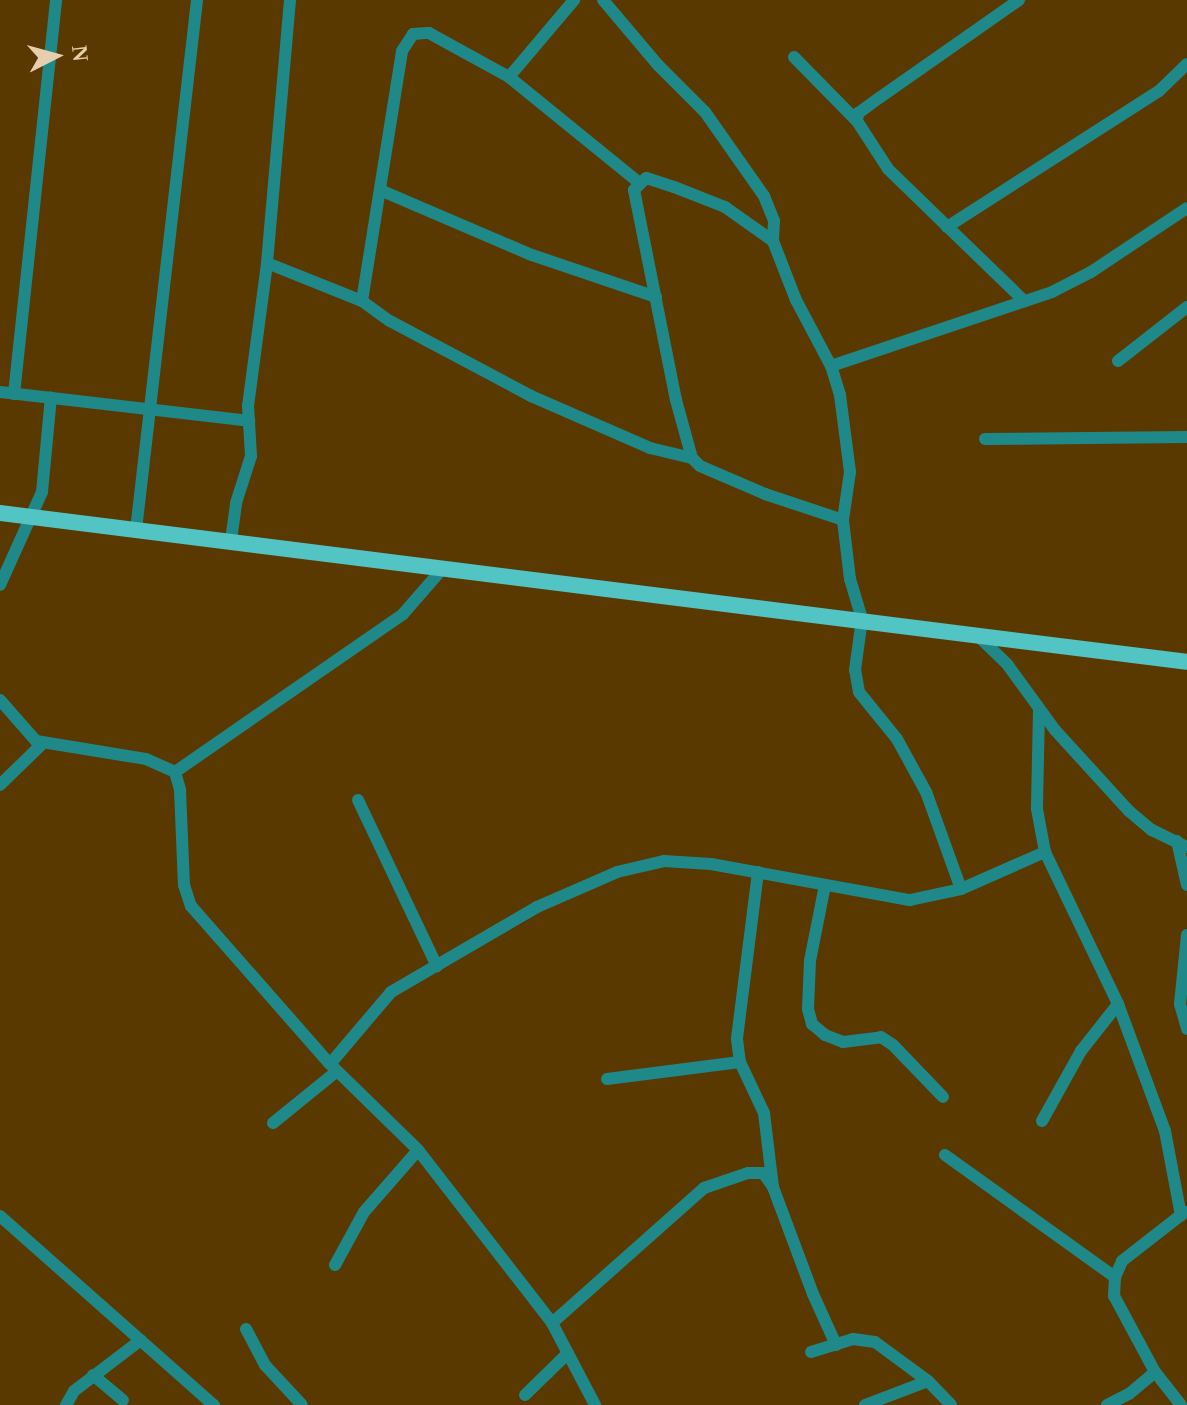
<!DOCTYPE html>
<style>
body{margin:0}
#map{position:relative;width:1187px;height:1405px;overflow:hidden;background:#593900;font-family:Georgia,serif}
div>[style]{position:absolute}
.minor>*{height:12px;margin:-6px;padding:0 6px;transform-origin:6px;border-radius:6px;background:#1f8989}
.major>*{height:16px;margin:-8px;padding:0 8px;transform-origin:8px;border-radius:8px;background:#51c4c3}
span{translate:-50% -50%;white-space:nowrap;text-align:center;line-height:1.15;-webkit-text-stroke:6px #593900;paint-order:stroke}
.north{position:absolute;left:16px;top:16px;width:80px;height:80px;-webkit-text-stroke:6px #593900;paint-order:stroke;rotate:84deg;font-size:22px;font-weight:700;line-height:32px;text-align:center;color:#e6ceae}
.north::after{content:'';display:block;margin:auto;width:28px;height:36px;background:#e6ceae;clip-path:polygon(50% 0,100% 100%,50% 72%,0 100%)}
</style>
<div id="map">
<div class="minor">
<div style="left:603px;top:0;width:85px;rotate:49.8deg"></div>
<div style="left:658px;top:65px;width:66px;rotate:45deg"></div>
<div style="left:705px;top:112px;width:103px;rotate:54.9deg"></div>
<div style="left:764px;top:196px;width:27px;rotate:68deg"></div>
<div style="left:774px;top:221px;width:20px;rotate:93deg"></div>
<div style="left:773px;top:241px;width:63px;rotate:68.7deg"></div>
<div style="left:796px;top:300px;width:75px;rotate:62.1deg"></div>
<div style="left:1019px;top:0;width:171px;rotate:145deg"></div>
<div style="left:879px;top:98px;width:26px;rotate:144deg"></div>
<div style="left:858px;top:113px;width:8px;rotate:97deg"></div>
<div style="left:857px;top:121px;width:57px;rotate:57.1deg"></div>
<div style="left:888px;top:169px;width:190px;rotate:44.1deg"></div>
<div style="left:794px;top:57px;width:90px;rotate:45.5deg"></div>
<div style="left:509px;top:77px;width:101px;rotate:-49.8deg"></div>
<div style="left:380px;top:190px;width:165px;rotate:23.2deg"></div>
<div style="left:532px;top:255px;width:131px;rotate:18.7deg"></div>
<div style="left:947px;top:227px;width:252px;rotate:-32.7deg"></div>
<div style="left:1159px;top:91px;width:39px;rotate:-44deg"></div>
<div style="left:773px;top:241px;width:59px;rotate:-144.7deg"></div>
<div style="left:725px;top:207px;width:55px;rotate:-158.6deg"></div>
<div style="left:674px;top:187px;width:29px;rotate:-162deg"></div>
<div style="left:646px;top:178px;width:17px;rotate:135deg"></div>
<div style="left:634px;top:190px;width:214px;rotate:78.7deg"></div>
<div style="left:676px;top:400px;width:60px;rotate:74.6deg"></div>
<div style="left:692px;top:458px;width:11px;rotate:45deg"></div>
<div style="left:700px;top:466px;width:71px;rotate:23.3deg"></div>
<div style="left:765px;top:494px;width:82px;rotate:18.4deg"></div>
<div style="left:267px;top:263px;width:102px;rotate:21.8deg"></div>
<div style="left:362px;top:301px;width:34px;rotate:36deg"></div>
<div style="left:390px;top:321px;width:160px;rotate:28deg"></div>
<div style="left:531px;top:396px;width:130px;rotate:23.6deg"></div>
<div style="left:650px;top:448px;width:43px;rotate:13.4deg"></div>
<div style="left:362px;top:301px;width:253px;rotate:-80.9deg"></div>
<div style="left:402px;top:51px;width:20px;rotate:-57deg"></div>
<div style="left:413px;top:34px;width:16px;rotate:-4deg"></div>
<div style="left:429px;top:33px;width:91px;rotate:28.8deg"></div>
<div style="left:509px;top:77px;width:166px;rotate:39.1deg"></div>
<div style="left:1118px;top:361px;width:88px;rotate:-38deg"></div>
<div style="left:0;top:392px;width:251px;rotate:6.6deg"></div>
<div style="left:14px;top:394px;width:396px;rotate:-83.9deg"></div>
<div style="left:985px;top:439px;width:202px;rotate:-0.6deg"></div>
<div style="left:136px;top:530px;width:533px;rotate:-83.43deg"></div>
<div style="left:231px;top:540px;width:37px;rotate:-82deg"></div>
<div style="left:236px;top:503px;width:49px;rotate:-72.3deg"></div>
<div style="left:251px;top:456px;width:50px;rotate:-93.4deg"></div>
<div style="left:248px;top:406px;width:144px;rotate:-82.4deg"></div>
<div style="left:267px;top:263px;width:264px;rotate:-85deg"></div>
<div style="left:0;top:585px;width:102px;rotate:-65.7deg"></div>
<div style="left:42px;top:492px;width:95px;rotate:-84.6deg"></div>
<div style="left:978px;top:636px;width:40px;rotate:44deg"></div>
<div style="left:1007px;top:664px;width:82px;rotate:54deg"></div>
<div style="left:1055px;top:730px;width:110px;rotate:47.6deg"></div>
<div style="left:1129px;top:811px;width:30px;rotate:40deg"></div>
<div style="left:1152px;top:830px;width:39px;rotate:26deg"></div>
<div style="left:0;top:700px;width:55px;rotate:48.7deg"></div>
<div style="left:36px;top:741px;width:111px;rotate:9.3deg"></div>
<div style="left:146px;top:759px;width:32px;rotate:24deg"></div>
<div style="left:175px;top:772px;width:19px;rotate:74deg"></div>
<div style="left:180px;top:790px;width:95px;rotate:87.6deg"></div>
<div style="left:184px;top:885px;width:22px;rotate:72deg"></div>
<div style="left:191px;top:906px;width:210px;rotate:48.7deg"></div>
<div style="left:330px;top:1064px;width:123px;rotate:44.3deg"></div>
<div style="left:418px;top:1150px;width:219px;rotate:52.2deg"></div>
<div style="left:552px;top:1323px;width:93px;rotate:62.3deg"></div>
<div style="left:1039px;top:710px;width:99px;rotate:91.2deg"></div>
<div style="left:1037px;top:809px;width:44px;rotate:79.5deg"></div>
<div style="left:1045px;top:852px;width:169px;rotate:64.3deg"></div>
<div style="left:1118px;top:1004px;width:135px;rotate:69.7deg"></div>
<div style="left:1165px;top:1131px;width:86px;rotate:79.3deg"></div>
<div style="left:175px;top:772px;width:277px;rotate:-34.7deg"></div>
<div style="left:403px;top:614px;width:62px;rotate:-48.9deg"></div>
<div style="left:0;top:785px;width:60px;rotate:-44.3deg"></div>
<div style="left:358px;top:800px;width:184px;rotate:64.6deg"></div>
<div style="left:1177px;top:841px;width:45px;rotate:77.2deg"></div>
<div style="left:758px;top:872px;width:168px;rotate:97.2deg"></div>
<div style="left:737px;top:1039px;width:23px;rotate:83deg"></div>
<div style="left:740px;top:1062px;width:56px;rotate:64.8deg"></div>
<div style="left:764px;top:1113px;width:75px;rotate:83.1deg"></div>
<div style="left:825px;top:885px;width:77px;rotate:101.2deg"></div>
<div style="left:810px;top:961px;width:48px;rotate:92.4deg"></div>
<div style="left:808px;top:1009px;width:16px;rotate:75deg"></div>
<div style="left:812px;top:1024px;width:17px;rotate:40deg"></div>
<div style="left:825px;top:1035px;width:19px;rotate:21deg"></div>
<div style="left:843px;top:1042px;width:38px;rotate:-7deg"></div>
<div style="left:881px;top:1037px;width:14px;rotate:34deg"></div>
<div style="left:893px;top:1045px;width:72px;rotate:46.1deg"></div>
<div style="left:961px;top:889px;width:103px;rotate:-109.8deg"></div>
<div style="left:926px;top:792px;width:60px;rotate:-118.7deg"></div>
<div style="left:897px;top:739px;width:60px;rotate:-129deg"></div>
<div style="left:859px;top:692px;width:22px;rotate:-100deg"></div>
<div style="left:855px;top:670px;width:51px;rotate:-82.2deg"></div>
<div style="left:862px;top:619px;width:42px;rotate:-106.7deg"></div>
<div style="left:850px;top:579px;width:59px;rotate:-96.8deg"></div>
<div style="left:843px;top:520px;width:49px;rotate:-81.7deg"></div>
<div style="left:850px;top:472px;width:78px;rotate:-97.4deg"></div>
<div style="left:840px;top:395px;width:30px;rotate:-107deg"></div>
<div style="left:831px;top:366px;width:233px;rotate:-18.5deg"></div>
<div style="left:1052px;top:292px;width:44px;rotate:-27.1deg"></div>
<div style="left:1091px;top:272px;width:115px;rotate:-33.7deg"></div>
<div style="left:1187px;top:935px;width:69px;rotate:95.8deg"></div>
<div style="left:1180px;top:1004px;width:26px;rotate:74deg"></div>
<div style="left:330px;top:1064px;width:94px;rotate:-49.7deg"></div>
<div style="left:391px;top:992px;width:169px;rotate:-30.2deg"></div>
<div style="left:537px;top:907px;width:87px;rotate:-23.6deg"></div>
<div style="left:617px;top:872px;width:48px;rotate:-13.2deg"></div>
<div style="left:664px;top:861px;width:47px;rotate:3.7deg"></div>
<div style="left:711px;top:864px;width:202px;rotate:10.3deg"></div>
<div style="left:910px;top:900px;width:52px;rotate:-12.2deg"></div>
<div style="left:961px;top:889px;width:92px;rotate:-23.8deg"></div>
<div style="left:607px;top:1079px;width:134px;rotate:-7.3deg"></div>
<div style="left:1042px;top:1121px;width:80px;rotate:-60.9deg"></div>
<div style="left:1081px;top:1051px;width:60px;rotate:-51.8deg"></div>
<div style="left:273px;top:1123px;width:82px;rotate:-39.1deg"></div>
<div style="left:945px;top:1155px;width:209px;rotate:35.7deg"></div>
<div style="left:0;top:1216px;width:286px;rotate:41.5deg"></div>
<div style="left:335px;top:1265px;width:60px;rotate:-61.3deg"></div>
<div style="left:364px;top:1212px;width:82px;rotate:-48.9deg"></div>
<div style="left:552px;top:1323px;width:203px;rotate:-41.6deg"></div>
<div style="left:704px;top:1188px;width:46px;rotate:-18.8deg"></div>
<div style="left:748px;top:1173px;width:15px"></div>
<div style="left:763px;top:1173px;width:17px;rotate:54deg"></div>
<div style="left:773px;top:1187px;width:114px;rotate:69.5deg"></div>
<div style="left:813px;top:1294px;width:56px;rotate:65.7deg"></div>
<div style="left:246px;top:1329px;width:41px;rotate:62.2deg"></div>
<div style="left:265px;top:1365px;width:54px;rotate:47.2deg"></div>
<div style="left:811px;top:1352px;width:44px;rotate:-17.2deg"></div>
<div style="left:853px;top:1339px;width:22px;rotate:8deg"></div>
<div style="left:875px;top:1342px;width:66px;rotate:36.3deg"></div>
<div style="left:928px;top:1381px;width:33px;rotate:46deg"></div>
<div style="left:93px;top:1375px;width:39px;rotate:40deg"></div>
<div style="left:525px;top:1395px;width:60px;rotate:-44.3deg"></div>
<div style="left:66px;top:1405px;width:16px;rotate:-60deg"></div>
<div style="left:74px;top:1391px;width:84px;rotate:-37.3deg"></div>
<div style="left:865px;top:1405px;width:67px;rotate:-20.9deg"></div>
<div style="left:1107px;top:1405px;width:25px;rotate:-27deg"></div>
<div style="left:1129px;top:1394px;width:34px;rotate:-40deg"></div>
<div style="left:1181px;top:1405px;width:42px;rotate:-128.2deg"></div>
<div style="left:1155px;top:1372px;width:86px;rotate:-118.3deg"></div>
<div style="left:1114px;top:1296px;width:19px;rotate:-87deg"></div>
<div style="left:1115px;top:1277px;width:17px;rotate:-66deg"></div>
<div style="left:1122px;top:1261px;width:80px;rotate:-37.9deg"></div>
</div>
<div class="major">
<div style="left:0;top:513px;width:1196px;rotate:7.15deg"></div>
</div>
<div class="north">N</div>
</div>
